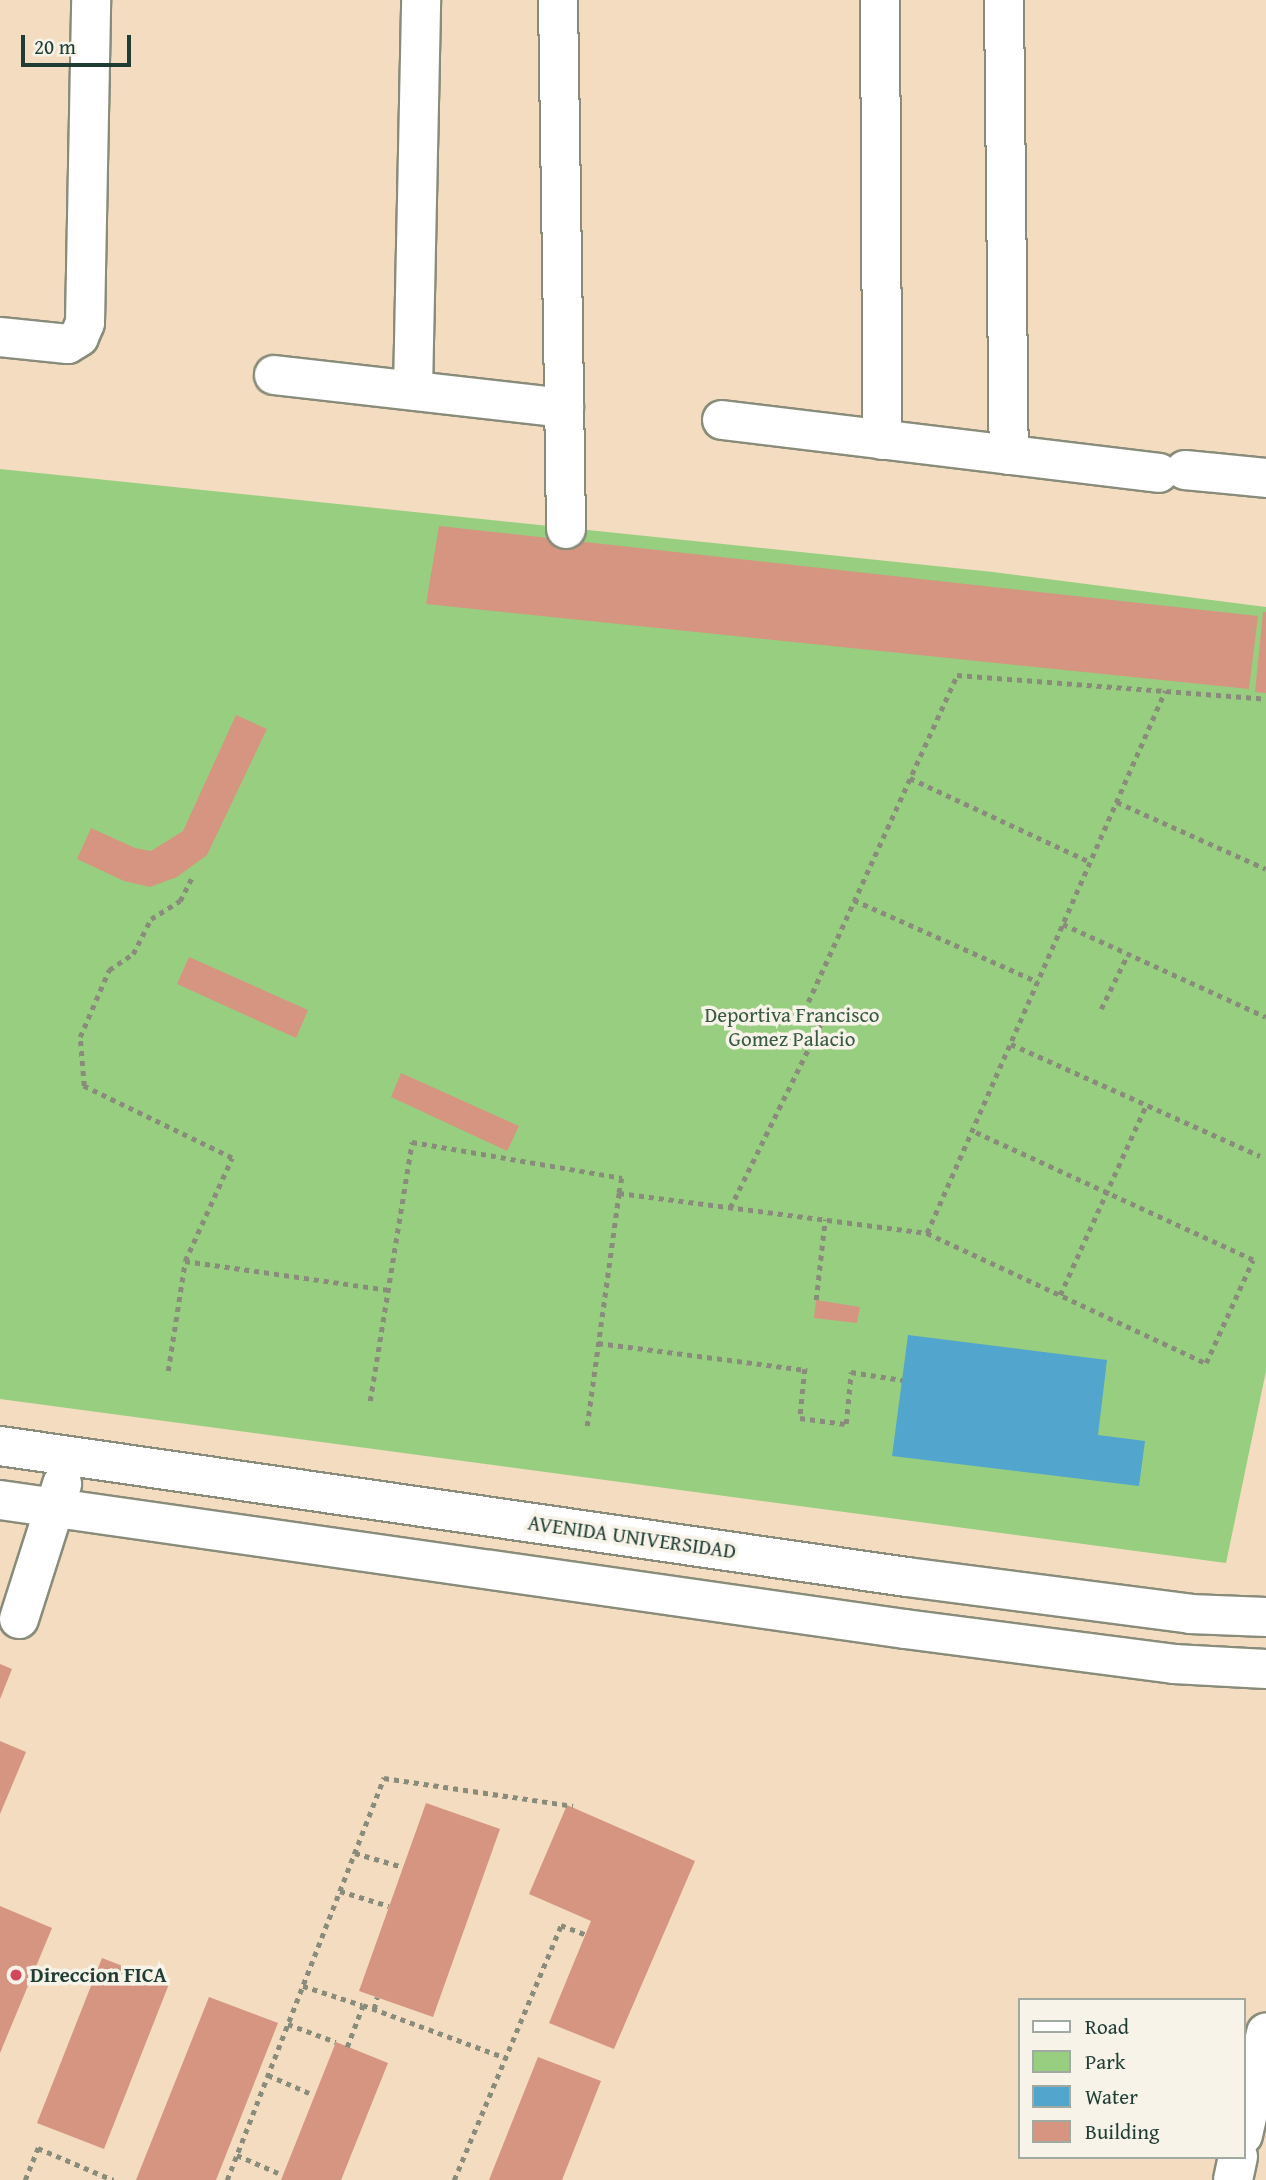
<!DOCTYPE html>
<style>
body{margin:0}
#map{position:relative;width:1266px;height:2180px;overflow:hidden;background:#f3dcc0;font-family:"Gentium Book Plus",serif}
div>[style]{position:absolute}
.green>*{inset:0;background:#98ce80}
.water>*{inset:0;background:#52a5cd}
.building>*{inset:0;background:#d69580}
.path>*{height:4.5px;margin-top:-2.25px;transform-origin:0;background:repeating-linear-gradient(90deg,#898c7a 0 5px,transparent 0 10px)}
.roads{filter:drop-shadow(2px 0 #898c7a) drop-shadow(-2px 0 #898c7a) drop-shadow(0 2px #898c7a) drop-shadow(0 -2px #898c7a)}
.minor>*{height:38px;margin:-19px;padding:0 19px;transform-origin:19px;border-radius:19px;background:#fff}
.dots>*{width:19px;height:19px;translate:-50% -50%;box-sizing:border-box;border:4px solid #f7f3e8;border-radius:50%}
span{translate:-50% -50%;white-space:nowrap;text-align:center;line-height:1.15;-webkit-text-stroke:7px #f7f3e8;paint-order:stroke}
.park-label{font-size:21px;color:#375a43}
.street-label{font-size:21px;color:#1f3d34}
.poi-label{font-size:21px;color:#1f3d34;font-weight:700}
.left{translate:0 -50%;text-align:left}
.legend{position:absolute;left:1018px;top:1998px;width:228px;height:161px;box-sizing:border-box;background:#f7f3e8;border:2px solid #a1aaa0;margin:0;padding:9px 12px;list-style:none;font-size:21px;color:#1f3d34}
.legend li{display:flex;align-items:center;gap:14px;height:35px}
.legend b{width:35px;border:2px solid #a1aaa0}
.scale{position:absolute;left:21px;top:35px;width:110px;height:32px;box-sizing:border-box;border:4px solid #1f3d34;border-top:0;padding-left:9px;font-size:21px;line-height:24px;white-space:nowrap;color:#1f3d34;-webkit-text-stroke:5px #f7f3e8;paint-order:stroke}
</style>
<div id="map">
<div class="green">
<div style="clip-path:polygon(0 469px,993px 572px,1266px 607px,1266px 1371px,1226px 1563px,0 1399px)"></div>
</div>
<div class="water">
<div style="clip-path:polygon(908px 1335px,1107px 1360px,1098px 1435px,1145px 1441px,1139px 1486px,892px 1456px)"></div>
</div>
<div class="building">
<div style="clip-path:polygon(439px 526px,1258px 616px,1249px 689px,426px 604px)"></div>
<div style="clip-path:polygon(1263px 612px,1266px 612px,1266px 693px,1255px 692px)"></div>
<div style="clip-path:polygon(236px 715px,267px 729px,207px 855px,177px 877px,150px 887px,124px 881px,77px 859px,91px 828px,135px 848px,151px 851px,183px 831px)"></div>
<div style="clip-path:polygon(189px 957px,308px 1010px,296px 1038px,177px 984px)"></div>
<div style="clip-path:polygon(401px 1073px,519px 1126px,507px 1151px,391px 1097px)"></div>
<div style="clip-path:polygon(816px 1300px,860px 1307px,857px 1323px,814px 1318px)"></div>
<div style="clip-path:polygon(0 1664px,12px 1669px,0 1699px)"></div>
<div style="clip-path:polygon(0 1741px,26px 1752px,0 1814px)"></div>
<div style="clip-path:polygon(426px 1803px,500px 1829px,433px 2017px,359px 1991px)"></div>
<div style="clip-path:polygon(567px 1805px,695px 1861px,614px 2049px,549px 2023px,591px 1921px,529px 1894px)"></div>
<div style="clip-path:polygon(0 1906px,52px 1928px,0 2053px)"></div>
<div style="clip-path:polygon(102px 1958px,169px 1984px,104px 2149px,37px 2123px)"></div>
<div style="clip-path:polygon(209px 1997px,278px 2023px,216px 2180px,136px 2180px)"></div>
<div style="clip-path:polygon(336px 2042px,388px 2063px,341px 2180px,281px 2180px)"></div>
<div style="clip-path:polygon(538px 2057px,601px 2081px,562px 2180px,489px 2180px)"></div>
</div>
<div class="path">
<div style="left:910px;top:778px;width:199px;rotate:25deg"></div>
<div style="left:1117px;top:802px;width:163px;rotate:24.2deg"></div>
<div style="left:854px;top:900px;width:201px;rotate:24deg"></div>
<div style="left:1063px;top:924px;width:223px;rotate:24.6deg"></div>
<div style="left:1101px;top:1009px;width:61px;rotate:-63.9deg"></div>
<div style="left:1011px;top:1044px;width:273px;rotate:24.2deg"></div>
<div style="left:730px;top:1208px;width:211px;rotate:-63.8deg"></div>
<div style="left:823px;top:1019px;width:21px;rotate:-157deg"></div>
<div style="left:804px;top:1011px;width:369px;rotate:-65.5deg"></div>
<div style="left:957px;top:675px;width:310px;rotate:4.4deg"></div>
<div style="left:927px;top:1233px;width:592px;rotate:-66.29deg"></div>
<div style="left:185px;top:1261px;width:113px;rotate:-65.5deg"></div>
<div style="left:232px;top:1158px;width:165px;rotate:-154.1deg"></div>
<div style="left:84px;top:1086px;width:49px;rotate:-94.7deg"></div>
<div style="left:80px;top:1037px;width:73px;rotate:-66.6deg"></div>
<div style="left:109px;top:970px;width:29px;rotate:-34deg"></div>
<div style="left:133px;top:954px;width:39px;rotate:-63deg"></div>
<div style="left:151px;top:919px;width:34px;rotate:-32deg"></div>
<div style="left:180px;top:901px;width:25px;rotate:-63deg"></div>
<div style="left:1060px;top:1295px;width:209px;rotate:-65.6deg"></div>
<div style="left:816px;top:1300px;width:81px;rotate:-83.6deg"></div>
<div style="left:598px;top:1343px;width:211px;rotate:7.4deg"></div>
<div style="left:805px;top:1369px;width:49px;rotate:95.8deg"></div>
<div style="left:800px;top:1418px;width:46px;rotate:7.4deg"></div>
<div style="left:846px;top:1424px;width:52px;rotate:-84.5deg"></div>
<div style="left:851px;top:1372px;width:52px;rotate:8.9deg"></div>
<div style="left:168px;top:1371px;width:111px;rotate:-81.2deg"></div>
<div style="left:185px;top:1261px;width:205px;rotate:8.1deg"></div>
<div style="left:370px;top:1401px;width:262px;rotate:-80.8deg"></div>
<div style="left:412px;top:1142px;width:213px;rotate:9.7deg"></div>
<div style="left:622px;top:1178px;width:15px;rotate:101deg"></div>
<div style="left:587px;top:1426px;width:235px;rotate:-82.2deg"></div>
<div style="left:619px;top:1193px;width:311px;rotate:7.4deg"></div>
<div style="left:927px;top:1233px;width:308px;rotate:25deg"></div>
<div style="left:1206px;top:1363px;width:113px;rotate:-65.5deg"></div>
<div style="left:1253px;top:1260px;width:309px;rotate:-155.3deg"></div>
<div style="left:355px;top:1853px;width:50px;rotate:16.3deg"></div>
<div style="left:340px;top:1891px;width:51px;rotate:17deg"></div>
<div style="left:303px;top:1986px;width:62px;rotate:17.9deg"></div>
<div style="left:374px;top:2009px;width:12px;rotate:-76deg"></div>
<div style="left:288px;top:2024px;width:51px;rotate:20.6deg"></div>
<div style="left:347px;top:2047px;width:45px;rotate:-69.1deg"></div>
<div style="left:363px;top:2005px;width:153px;rotate:20.3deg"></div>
<div style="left:268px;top:2075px;width:45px;rotate:23.7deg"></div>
<div style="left:237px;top:2155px;width:45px;rotate:23.7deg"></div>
<div style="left:25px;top:2180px;width:35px;rotate:-68deg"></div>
<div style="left:38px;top:2148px;width:82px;rotate:23.1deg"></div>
<div style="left:227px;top:2180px;width:432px;rotate:-68.7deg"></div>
<div style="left:384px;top:1778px;width:191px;rotate:8.4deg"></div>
<div style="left:454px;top:2180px;width:277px;rotate:-67.2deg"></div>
<div style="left:561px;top:1925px;width:26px;rotate:21deg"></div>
</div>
<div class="roads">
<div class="minor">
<div style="left:558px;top:0;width:529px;rotate:89.13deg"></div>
<div style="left:880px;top:0;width:440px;rotate:89.7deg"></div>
<div style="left:1004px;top:0;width:455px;rotate:89.4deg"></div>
<div style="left:0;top:337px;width:68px;rotate:5.9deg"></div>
<div style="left:68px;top:344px;width:13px;rotate:-32deg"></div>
<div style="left:79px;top:337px;width:15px;rotate:-67deg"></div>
<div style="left:85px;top:323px;width:323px;rotate:-88.9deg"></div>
<div style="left:274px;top:375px;width:292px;rotate:6.5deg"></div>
<div style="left:413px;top:390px;width:390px;rotate:-88.8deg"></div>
<div style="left:722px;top:420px;width:440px;rotate:6.9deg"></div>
<div style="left:1185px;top:470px;width:81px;rotate:5.6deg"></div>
<div style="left:0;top:1446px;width:916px;rotate:8.22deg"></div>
<div style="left:907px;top:1577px;width:285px;rotate:7.4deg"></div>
<div style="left:1190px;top:1614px;width:76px;rotate:2.3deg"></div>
<div style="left:0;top:1500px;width:914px;rotate:8.11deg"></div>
<div style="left:905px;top:1629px;width:271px;rotate:7.4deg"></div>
<div style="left:1174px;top:1664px;width:92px;rotate:3.1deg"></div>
<div style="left:19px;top:1619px;width:142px;rotate:-72.3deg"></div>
<div style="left:1243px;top:2135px;width:105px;rotate:-77.3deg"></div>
<div style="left:1233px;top:2180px;width:24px;rotate:-78deg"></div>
</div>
</div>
<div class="dots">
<div style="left:16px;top:1975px;background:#d1495b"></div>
</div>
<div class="park-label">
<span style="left:792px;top:1027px">Deportiva Francisco<br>Gomez Palacio</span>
</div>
<div class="street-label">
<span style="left:632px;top:1537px;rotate:8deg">AVENIDA UNIVERSIDAD</span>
</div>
<div class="poi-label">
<span class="left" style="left:30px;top:1975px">Direccion FICA</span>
</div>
<ul class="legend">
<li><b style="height:9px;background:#fff"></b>Road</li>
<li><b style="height:19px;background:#98ce80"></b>Park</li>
<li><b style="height:19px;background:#52a5cd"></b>Water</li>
<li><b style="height:19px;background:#d69580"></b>Building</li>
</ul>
<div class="scale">20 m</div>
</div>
